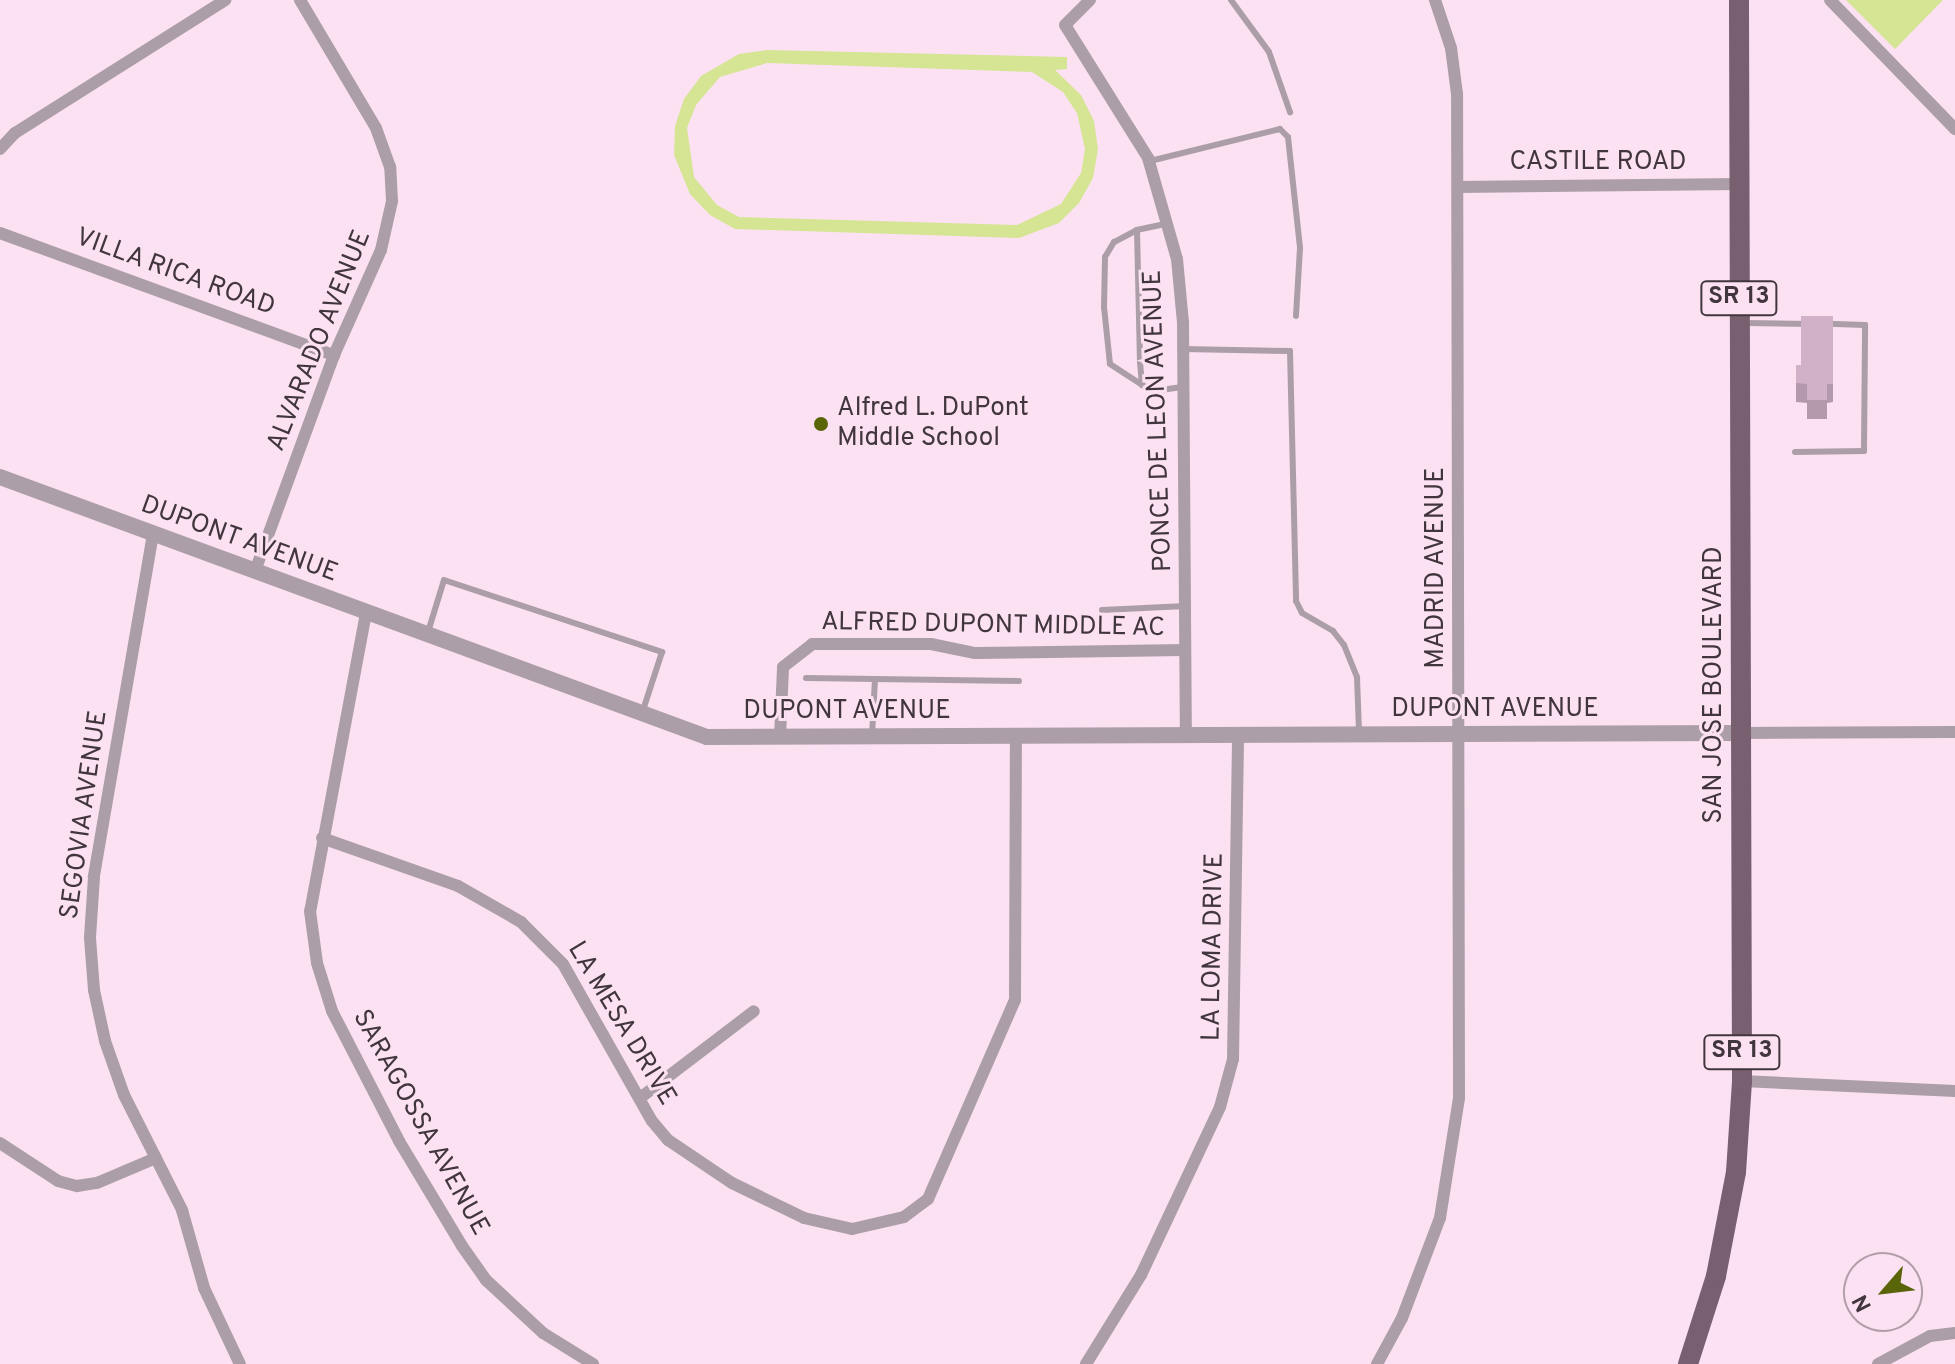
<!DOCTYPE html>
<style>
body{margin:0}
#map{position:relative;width:1955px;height:1364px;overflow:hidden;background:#fce1f3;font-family:Overpass,sans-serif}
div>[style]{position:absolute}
.green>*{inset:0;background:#d5e593}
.service>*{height:6px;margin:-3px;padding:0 3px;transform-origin:3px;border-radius:3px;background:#ac9ea8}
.minor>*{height:12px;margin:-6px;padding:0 6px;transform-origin:6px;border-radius:6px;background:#ac9ea8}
.tertiary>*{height:16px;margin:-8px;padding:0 8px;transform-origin:8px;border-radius:8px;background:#ac9ea8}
.primary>*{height:20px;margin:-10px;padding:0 10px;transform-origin:10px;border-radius:10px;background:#786070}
.wall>*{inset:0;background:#b498ab}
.building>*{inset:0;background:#d1b1c7}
.dots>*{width:22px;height:22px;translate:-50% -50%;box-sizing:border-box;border:4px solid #fce1f3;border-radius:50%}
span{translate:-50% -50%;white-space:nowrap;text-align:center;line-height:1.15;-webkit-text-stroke:6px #fce1f3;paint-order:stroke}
.shield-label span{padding:2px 6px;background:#fce1f3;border:2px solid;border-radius:6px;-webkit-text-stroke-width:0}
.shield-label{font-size:24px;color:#42363e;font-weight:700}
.street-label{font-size:26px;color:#42363e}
.poi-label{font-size:26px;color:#42363e}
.left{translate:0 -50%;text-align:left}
.north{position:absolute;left:1843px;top:1252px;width:80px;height:80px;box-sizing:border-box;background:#fce1f3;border:2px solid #b29dab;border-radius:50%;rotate:242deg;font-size:22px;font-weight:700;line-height:32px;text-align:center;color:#42363e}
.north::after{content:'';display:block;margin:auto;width:28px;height:36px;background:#5a6509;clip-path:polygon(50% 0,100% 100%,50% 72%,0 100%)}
</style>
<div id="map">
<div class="green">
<div style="clip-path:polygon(1846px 0,1943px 0,1895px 49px)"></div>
<div style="clip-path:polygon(evenodd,767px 50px,1067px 57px,1067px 69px,1055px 70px,1081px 95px,1094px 121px,1098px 149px,1093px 178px,1079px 203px,1059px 223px,1019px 238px,735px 229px,710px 215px,690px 194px,674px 155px,675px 126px,684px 99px,701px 76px,739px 54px,767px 50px,767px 63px,1032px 72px,1063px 92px,1077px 113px,1085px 149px,1081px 173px,1061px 204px,1017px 225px,739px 217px,717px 205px,694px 177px,687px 128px,696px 105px,720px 77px,767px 63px)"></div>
</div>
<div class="service">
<div style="left:1231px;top:0;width:64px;rotate:53.8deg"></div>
<div style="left:1269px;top:52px;width:64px;rotate:70.7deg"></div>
<div style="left:1150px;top:161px;width:134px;rotate:-13.8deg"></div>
<div style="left:1280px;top:129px;width:11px;rotate:45deg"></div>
<div style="left:1288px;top:137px;width:112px;rotate:83.8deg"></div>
<div style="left:1300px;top:248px;width:68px;rotate:93.4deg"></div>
<div style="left:1165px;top:224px;width:29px;rotate:168deg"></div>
<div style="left:1137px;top:230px;width:132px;rotate:88.7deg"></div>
<div style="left:1140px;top:362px;width:23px;rotate:85deg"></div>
<div style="left:1142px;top:385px;width:13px;rotate:27deg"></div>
<div style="left:1154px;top:391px;width:30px;rotate:-8deg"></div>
<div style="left:1137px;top:230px;width:26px;rotate:152deg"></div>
<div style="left:1114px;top:242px;width:17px;rotate:121deg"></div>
<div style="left:1105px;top:257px;width:50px;rotate:91.1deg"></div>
<div style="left:1104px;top:307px;width:57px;rotate:84deg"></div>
<div style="left:1110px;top:364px;width:38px;rotate:33deg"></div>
<div style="left:1744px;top:323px;width:65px;rotate:0.9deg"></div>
<div style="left:1183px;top:349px;width:107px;rotate:1.1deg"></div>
<div style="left:1290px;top:351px;width:250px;rotate:88.6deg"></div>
<div style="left:1296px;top:601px;width:13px;rotate:63deg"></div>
<div style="left:1302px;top:613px;width:36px;rotate:30deg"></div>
<div style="left:1333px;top:631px;width:18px;rotate:52deg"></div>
<div style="left:1344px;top:645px;width:35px;rotate:68deg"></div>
<div style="left:1357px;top:677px;width:54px;rotate:87.9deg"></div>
<div style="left:1795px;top:452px;width:69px;rotate:-0.8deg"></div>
<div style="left:1864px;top:451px;width:126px;rotate:-89.5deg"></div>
<div style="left:1865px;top:325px;width:37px;rotate:-178deg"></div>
<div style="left:1102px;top:610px;width:84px;rotate:-2.7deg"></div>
<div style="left:428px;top:632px;width:54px;rotate:-72.9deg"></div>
<div style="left:444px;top:580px;width:230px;rotate:18.3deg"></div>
<div style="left:662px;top:652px;width:61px;rotate:108.1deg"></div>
<div style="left:806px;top:678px;width:69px;rotate:0.8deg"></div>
<div style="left:872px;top:736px;width:57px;rotate:-87deg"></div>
<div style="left:875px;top:679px;width:144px;rotate:0.8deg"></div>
</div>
<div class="minor">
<div style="left:1090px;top:0;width:35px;rotate:135deg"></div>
<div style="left:1065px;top:25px;width:157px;rotate:58deg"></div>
<div style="left:1148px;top:158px;width:105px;rotate:74deg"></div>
<div style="left:1177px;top:259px;width:64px;rotate:84.6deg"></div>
<div style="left:1183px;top:323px;width:412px;rotate:89.6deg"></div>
<div style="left:1830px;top:0;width:180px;rotate:45.9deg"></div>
<div style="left:0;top:149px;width:22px;rotate:-47deg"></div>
<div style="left:15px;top:133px;width:249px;rotate:-32.3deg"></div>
<div style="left:1458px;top:187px;width:281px;rotate:-0.6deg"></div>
<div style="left:0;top:233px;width:356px;rotate:20.1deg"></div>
<div style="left:153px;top:534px;width:348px;rotate:99.8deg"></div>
<div style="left:94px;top:877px;width:61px;rotate:93.8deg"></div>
<div style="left:90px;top:938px;width:52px;rotate:85.6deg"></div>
<div style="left:94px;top:990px;width:52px;rotate:77.8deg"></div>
<div style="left:105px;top:1041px;width:57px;rotate:70.6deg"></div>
<div style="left:124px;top:1095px;width:129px;rotate:63.2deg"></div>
<div style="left:182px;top:1210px;width:81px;rotate:74.2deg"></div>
<div style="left:204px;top:1288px;width:84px;rotate:64.7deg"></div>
<div style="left:255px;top:571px;width:230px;rotate:-69.9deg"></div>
<div style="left:334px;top:355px;width:115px;rotate:-65.9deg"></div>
<div style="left:381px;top:250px;width:50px;rotate:-77.3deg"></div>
<div style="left:392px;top:201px;width:34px;rotate:-93deg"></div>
<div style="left:390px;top:167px;width:41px;rotate:-109.7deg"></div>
<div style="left:376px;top:128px;width:149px;rotate:-120.7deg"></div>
<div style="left:366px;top:613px;width:303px;rotate:100.6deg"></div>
<div style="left:310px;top:911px;width:52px;rotate:82.3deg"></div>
<div style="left:317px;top:963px;width:50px;rotate:72.6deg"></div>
<div style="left:332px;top:1011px;width:146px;rotate:62.7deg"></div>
<div style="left:399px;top:1141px;width:122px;rotate:59deg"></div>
<div style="left:462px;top:1246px;width:42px;rotate:54.8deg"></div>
<div style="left:486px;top:1280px;width:78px;rotate:42.9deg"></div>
<div style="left:543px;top:1333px;width:59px;rotate:31.8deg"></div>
<div style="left:1741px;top:733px;width:214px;rotate:-0.3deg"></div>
<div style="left:780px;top:737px;width:70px;rotate:-87.5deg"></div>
<div style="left:783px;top:667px;width:37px;rotate:-38deg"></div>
<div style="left:812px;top:644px;width:119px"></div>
<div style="left:931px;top:644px;width:45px;rotate:11.6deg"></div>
<div style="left:975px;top:653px;width:210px;rotate:-0.8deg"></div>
<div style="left:322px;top:838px;width:144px;rotate:19.4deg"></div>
<div style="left:458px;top:886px;width:73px;rotate:29.7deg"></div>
<div style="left:521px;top:922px;width:59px;rotate:45deg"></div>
<div style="left:563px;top:964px;width:180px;rotate:60.5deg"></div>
<div style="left:652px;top:1121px;width:25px;rotate:50deg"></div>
<div style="left:668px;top:1140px;width:77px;rotate:33.9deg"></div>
<div style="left:732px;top:1183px;width:80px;rotate:25.9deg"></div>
<div style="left:804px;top:1218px;width:49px;rotate:12.9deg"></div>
<div style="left:852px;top:1229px;width:53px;rotate:-13deg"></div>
<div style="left:904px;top:1217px;width:30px;rotate:-37deg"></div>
<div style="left:928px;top:1199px;width:217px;rotate:-66.4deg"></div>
<div style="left:1015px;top:1000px;width:264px;rotate:-89.8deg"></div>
<div style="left:1742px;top:1081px;width:213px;rotate:2.7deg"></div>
<div style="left:640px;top:1098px;width:143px;rotate:-37.3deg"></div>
<div style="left:0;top:1143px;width:69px;rotate:33.2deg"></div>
<div style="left:58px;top:1181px;width:20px;rotate:15deg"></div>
<div style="left:77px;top:1186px;width:20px;rotate:-9deg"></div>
<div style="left:97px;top:1183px;width:64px;rotate:-23deg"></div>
<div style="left:1086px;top:1364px;width:105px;rotate:-58.3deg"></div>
<div style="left:1141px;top:1275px;width:186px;rotate:-64.8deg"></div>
<div style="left:1220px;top:1107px;width:50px;rotate:-74.8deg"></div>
<div style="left:1233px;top:1059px;width:324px;rotate:-89.1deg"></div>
<div style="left:1377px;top:1364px;width:52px;rotate:-61.5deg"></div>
<div style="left:1402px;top:1318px;width:107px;rotate:-69.2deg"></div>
<div style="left:1440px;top:1218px;width:121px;rotate:-81deg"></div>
<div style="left:1459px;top:1098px;width:1004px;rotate:-90.11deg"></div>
<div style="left:1457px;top:94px;width:46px;rotate:-97.4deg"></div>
<div style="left:1451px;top:48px;width:51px;rotate:-108.4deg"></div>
<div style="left:1878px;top:1364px;width:59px;rotate:-28.3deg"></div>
<div style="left:1930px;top:1336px;width:25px;rotate:-7deg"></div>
</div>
<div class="tertiary">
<div style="left:0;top:477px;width:753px;rotate:20.19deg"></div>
<div style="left:707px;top:737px;width:1034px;rotate:-0.22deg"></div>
</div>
<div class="primary">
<div style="left:1688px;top:1364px;width:92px;rotate:-72.3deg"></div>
<div style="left:1716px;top:1276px;width:106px;rotate:-79.1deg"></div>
<div style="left:1736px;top:1172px;width:91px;rotate:-86.2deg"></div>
<div style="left:1742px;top:1081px;width:1081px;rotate:-90.16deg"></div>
</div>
<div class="wall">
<div style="clip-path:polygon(1833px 316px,1833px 402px,1827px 403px,1827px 419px,1807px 419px,1807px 403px,1796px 402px,1796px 365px,1801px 365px)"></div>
</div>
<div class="building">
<div style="clip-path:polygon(1801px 316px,1833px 316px,1833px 384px,1827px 384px,1827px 400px,1807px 400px,1807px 384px,1796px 383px,1796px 365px,1801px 365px)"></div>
</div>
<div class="dots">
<div style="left:821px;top:424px;background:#5a6509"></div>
</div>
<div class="shield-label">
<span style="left:1739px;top:298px">SR 13</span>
<span style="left:1742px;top:1052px">SR 13</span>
</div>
<div class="street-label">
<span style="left:1598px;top:163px">CASTILE ROAD</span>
<span style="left:175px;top:273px;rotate:20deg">VILLA RICA ROAD</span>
<span style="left:320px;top:341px;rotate:-68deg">ALVARADO AVENUE</span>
<span style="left:1159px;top:421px;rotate:-92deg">PONCE DE LEON AVENUE</span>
<span style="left:239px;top:540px;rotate:20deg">DUPONT AVENUE</span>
<span style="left:1437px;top:568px;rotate:-90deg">MADRID AVENUE</span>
<span style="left:993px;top:626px;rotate:1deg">ALFRED DUPONT MIDDLE AC</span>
<span style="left:1715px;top:685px;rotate:-90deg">SAN JOSE BOULEVARD</span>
<span style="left:1495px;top:710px">DUPONT AVENUE</span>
<span style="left:847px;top:712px">DUPONT AVENUE</span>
<span style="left:85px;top:815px;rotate:-82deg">SEGOVIA AVENUE</span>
<span style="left:1214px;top:947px;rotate:-89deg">LA LOMA DRIVE</span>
<span style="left:621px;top:1024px;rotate:59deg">LA MESA DRIVE</span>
<span style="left:420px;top:1123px;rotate:61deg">SARAGOSSA AVENUE</span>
</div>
<div class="poi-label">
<span class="left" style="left:837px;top:424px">Alfred L. DuPont<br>Middle School</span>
</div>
<div class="north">N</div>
</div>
